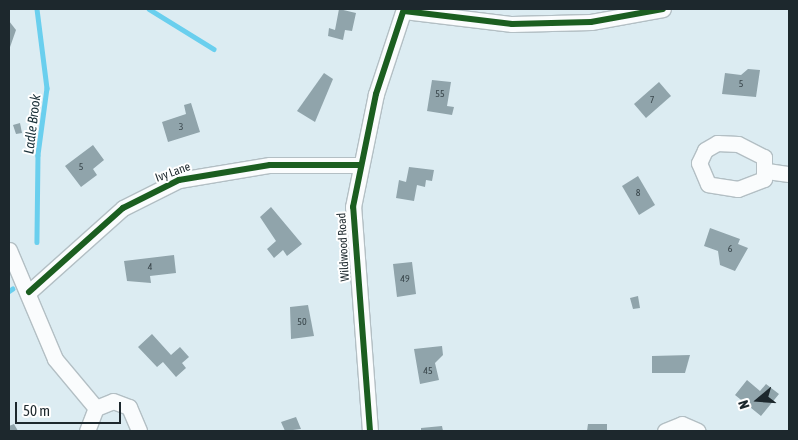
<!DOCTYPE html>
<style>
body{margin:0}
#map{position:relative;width:798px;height:440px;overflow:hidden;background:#dcecf2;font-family:"Asap Condensed",sans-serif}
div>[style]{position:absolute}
.stream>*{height:4.5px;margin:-2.25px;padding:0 2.25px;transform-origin:2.25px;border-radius:2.25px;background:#6acfee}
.building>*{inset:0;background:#90a4ab}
.roads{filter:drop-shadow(1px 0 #b3bfc4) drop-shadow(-1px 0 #b3bfc4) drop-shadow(0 1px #b3bfc4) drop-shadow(0 -1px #b3bfc4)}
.minor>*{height:15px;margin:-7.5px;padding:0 7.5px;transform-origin:7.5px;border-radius:7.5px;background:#fafcfd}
.cycleway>*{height:6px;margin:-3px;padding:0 3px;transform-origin:3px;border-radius:3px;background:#1b5e20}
span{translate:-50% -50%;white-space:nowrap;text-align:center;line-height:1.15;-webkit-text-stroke:4px #fff;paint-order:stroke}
.number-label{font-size:10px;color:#3a474c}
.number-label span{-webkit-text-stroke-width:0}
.street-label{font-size:12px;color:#1d282d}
.water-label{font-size:14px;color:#1a3038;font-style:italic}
.frame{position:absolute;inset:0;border:10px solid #1d282d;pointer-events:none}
.north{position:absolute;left:733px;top:375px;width:50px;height:50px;-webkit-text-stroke:4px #fff;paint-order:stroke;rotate:252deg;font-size:14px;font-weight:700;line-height:20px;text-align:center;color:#1d282d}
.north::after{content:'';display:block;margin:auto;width:18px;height:22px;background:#1d282d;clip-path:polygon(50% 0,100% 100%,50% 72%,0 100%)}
.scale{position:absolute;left:15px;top:402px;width:106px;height:22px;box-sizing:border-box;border:2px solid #1d282d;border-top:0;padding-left:6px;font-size:15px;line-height:18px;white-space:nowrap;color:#1d282d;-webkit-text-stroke:4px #fff;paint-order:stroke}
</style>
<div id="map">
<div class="stream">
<div style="left:37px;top:9px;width:80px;rotate:82.8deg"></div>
<div style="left:47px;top:88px;width:68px;rotate:97.7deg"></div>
<div style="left:38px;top:155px;width:87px;rotate:90.7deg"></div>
<div style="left:149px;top:9px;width:76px;rotate:31.6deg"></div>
<div style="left:9px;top:291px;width:4px;rotate:-34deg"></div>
</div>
<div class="building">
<div style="clip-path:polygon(339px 9px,356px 13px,352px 31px,345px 30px,343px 40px,328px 36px,329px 28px,335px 30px)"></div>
<div style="clip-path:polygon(9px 21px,16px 30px,9px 50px)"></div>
<div style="clip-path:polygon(748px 69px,760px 70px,756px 97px,722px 94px,725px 73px,741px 75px)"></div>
<div style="clip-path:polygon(324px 73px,333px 79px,315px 122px,297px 111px)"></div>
<div style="clip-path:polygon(432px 80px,451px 82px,447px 106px,454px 107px,452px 115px,427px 111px)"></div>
<div style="clip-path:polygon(659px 82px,671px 96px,646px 118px,634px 104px)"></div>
<div style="clip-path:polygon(191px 103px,200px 132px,168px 142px,162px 122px,186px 114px,184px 105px)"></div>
<div style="clip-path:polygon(20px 123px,22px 133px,16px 134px,13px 125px)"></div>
<div style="clip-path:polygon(93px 145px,104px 160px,93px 169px,97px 175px,81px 187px,65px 166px)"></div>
<div style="clip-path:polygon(409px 167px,434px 170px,432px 181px,426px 180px,425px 187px,417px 185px,414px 201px,396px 198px,399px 180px,406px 182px)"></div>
<div style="clip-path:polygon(638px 176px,655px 205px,639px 215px,622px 186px)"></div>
<div style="clip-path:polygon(271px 207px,302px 244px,287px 256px,283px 250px,274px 258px,267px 249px,276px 241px,260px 217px)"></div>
<div style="clip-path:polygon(710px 228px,740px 239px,738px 244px,748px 248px,735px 271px,720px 265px,718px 251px,704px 246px)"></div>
<div style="clip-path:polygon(174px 255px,176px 273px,150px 276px,151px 283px,127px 281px,124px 261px)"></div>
<div style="clip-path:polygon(412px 262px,416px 294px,397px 297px,393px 264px)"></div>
<div style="clip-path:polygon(638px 296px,640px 308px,633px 309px,630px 298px)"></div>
<div style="clip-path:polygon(308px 305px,314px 336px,291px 339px,290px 307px)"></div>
<div style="clip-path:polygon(152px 334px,171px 355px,180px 347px,189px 357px,182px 363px,186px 368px,176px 377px,163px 362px,157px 367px,138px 347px)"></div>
<div style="clip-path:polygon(442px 346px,443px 355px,435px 363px,439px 380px,420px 384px,414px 349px)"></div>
<div style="clip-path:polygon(690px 355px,685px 373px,652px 373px,652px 356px)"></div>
<div style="clip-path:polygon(747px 380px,760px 391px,766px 384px,779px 394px,761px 416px,735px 395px)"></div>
<div style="clip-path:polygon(296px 417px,301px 429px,285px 431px,281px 422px)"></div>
<div style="clip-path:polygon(14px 424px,18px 431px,9px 431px,9px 426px)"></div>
<div style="clip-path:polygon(588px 424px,607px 424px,607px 431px,587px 431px)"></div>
<div style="clip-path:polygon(442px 426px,443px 431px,421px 431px,421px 428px)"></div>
</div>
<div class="roads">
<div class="minor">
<div style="left:404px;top:11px;width:109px;rotate:6.9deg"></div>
<div style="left:512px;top:24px;width:79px;rotate:-1.5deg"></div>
<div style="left:591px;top:22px;width:73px;rotate:-10.2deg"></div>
<div style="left:717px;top:143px;width:21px;rotate:3deg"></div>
<div style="left:738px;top:144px;width:29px;rotate:27deg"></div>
<div style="left:764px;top:157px;width:22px;rotate:90deg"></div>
<div style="left:764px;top:179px;width:28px;rotate:159deg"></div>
<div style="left:738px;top:189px;width:30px;rotate:-171deg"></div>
<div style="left:708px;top:184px;width:23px;rotate:-113deg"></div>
<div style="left:699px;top:163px;width:14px;rotate:-65deg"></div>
<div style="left:705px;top:150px;width:14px;rotate:-30deg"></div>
<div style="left:767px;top:171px;width:22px;rotate:8deg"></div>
<div style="left:9px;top:250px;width:118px;rotate:67.1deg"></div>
<div style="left:55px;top:359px;width:64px;rotate:50.1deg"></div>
<div style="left:29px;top:292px;width:126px;rotate:-41.8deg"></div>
<div style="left:123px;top:208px;width:63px;rotate:-26.6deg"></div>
<div style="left:179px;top:180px;width:92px;rotate:-9.4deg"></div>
<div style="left:270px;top:165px;width:90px"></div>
<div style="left:87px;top:431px;width:25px;rotate:-69deg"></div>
<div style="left:96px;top:408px;width:18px;rotate:-22deg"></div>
<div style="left:113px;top:401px;width:17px;rotate:21deg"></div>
<div style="left:129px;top:407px;width:26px;rotate:67deg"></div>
<div style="left:370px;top:431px;width:225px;rotate:-94.3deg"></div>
<div style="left:353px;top:207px;width:115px;rotate:-78.5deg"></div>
<div style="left:376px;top:94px;width:89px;rotate:-71.8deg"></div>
<div style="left:665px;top:431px;width:18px;rotate:-22deg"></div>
<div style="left:682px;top:424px;width:17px;rotate:24deg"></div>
</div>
</div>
<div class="cycleway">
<div style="left:404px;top:11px;width:109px;rotate:6.9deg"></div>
<div style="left:512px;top:24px;width:79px;rotate:-1.5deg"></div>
<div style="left:591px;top:22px;width:73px;rotate:-10.2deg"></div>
<div style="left:29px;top:292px;width:126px;rotate:-41.8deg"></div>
<div style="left:123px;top:208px;width:63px;rotate:-26.6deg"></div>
<div style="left:179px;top:180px;width:92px;rotate:-9.4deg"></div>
<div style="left:270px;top:165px;width:90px"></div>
<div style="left:370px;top:431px;width:225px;rotate:-94.3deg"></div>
<div style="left:353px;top:207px;width:115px;rotate:-78.5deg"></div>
<div style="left:376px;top:94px;width:89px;rotate:-71.8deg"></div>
</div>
<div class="number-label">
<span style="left:741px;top:84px">5</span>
<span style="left:440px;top:94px">55</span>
<span style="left:652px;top:100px">7</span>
<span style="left:181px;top:127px">3</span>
<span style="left:81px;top:167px">5</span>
<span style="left:638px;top:193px">8</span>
<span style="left:730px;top:249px">6</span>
<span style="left:150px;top:267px">4</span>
<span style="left:405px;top:279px">49</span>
<span style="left:302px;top:322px">50</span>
<span style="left:428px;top:371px">45</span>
</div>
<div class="street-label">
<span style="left:173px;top:173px;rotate:-20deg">Ivy Lane</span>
<span style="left:344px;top:247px;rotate:-93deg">Wildwood Road</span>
</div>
<div class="water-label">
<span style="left:32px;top:124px;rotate:-83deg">Ladle Brook</span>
</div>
<div class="frame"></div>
<div class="north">N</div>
<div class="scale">50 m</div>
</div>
